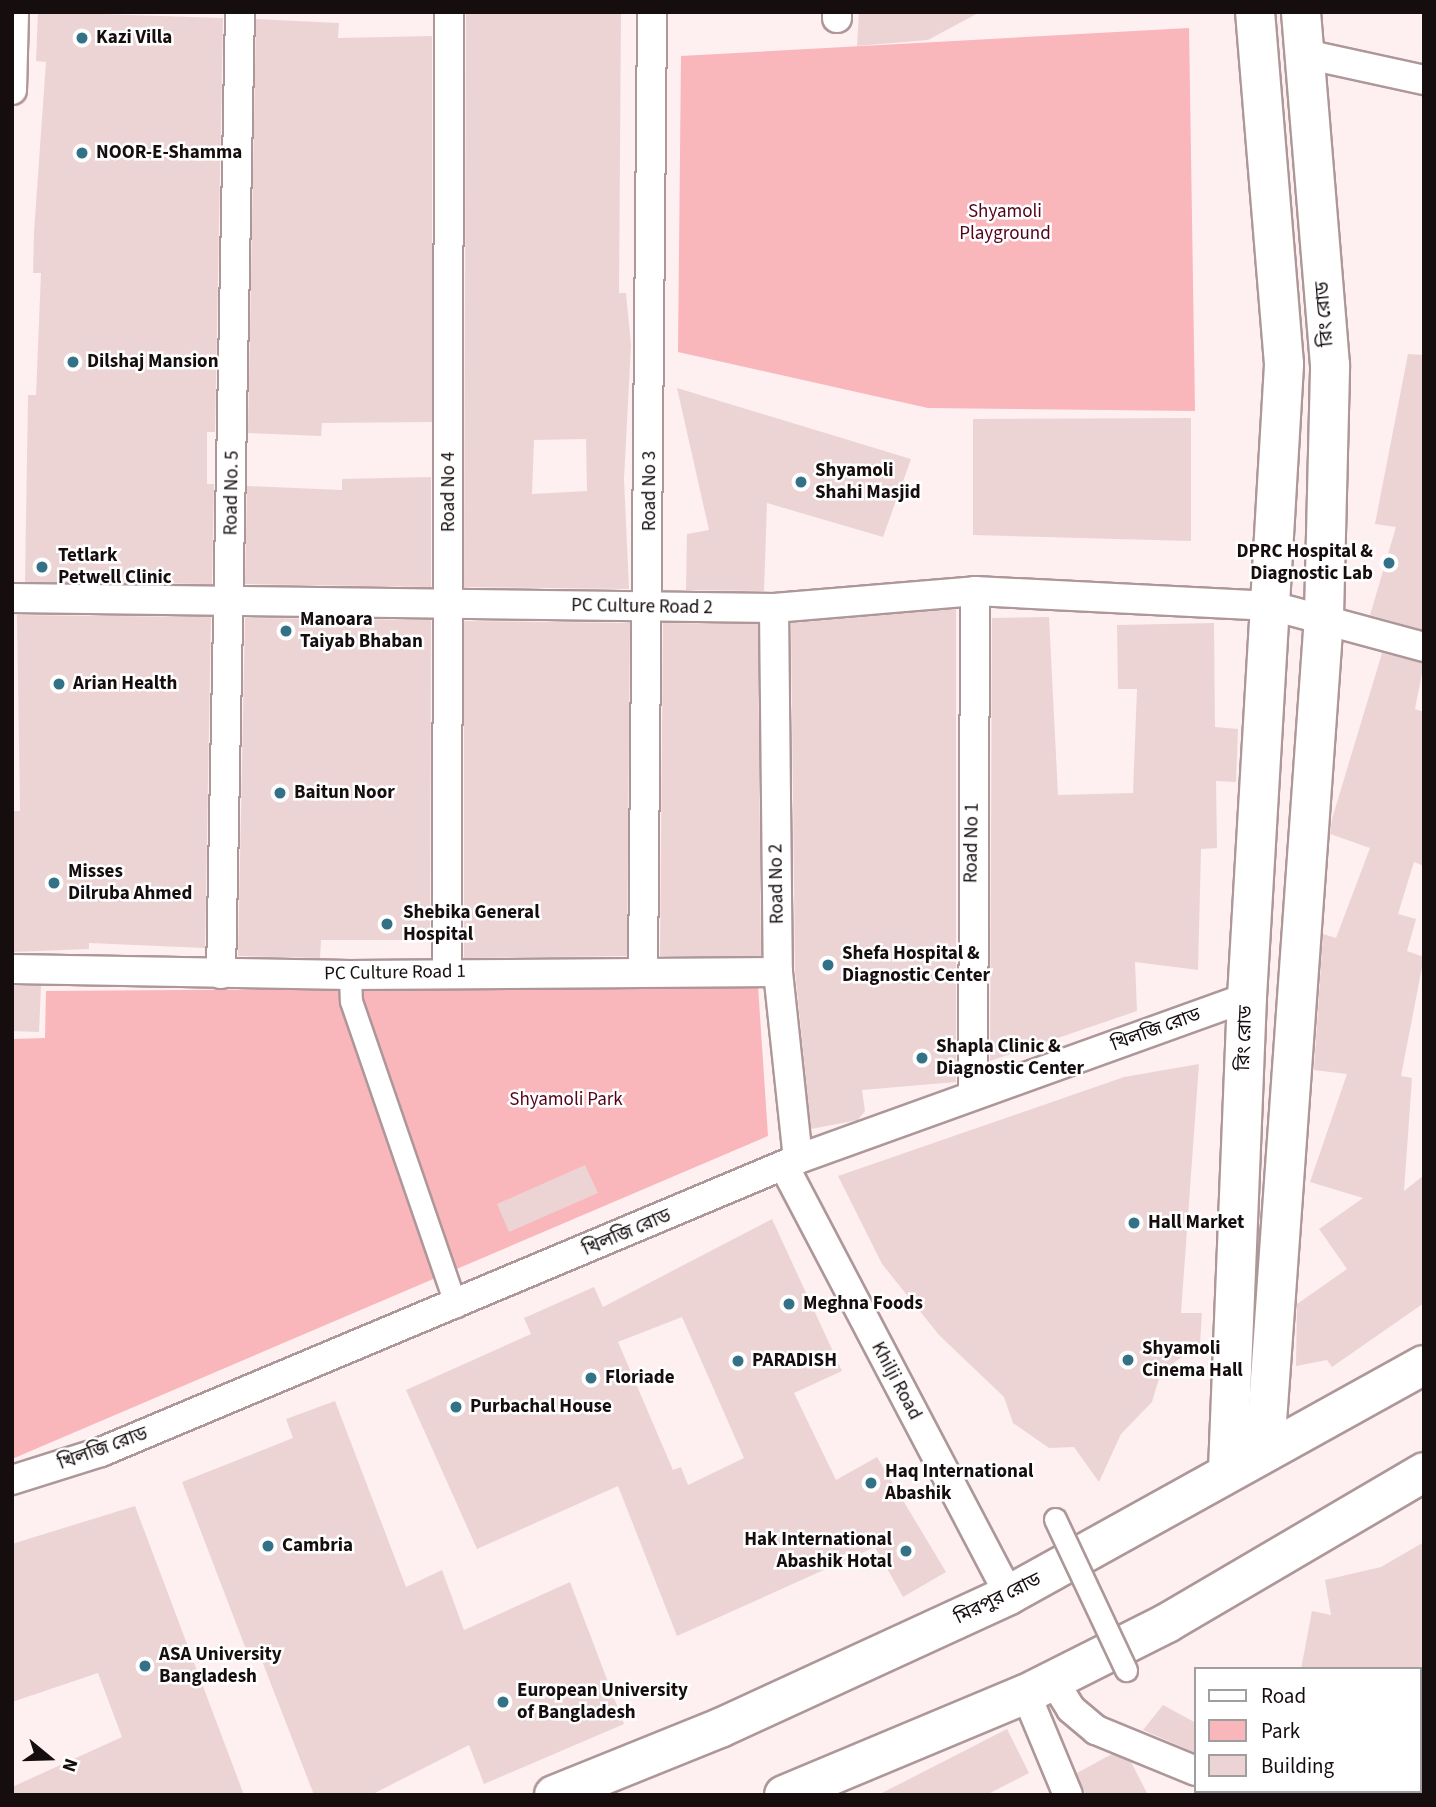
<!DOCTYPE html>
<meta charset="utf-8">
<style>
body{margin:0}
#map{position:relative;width:1436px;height:1807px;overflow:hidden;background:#feeff0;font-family:"Source Sans 3","Noto Sans Bengali",sans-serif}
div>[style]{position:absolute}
.green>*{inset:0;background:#f9b6bb}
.building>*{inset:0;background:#ecd4d5}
.roads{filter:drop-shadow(2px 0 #ae9798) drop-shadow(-2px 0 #ae9798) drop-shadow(0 2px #ae9798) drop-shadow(0 -2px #ae9798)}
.pedestrian>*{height:21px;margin:-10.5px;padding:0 10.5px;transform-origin:10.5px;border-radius:10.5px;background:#fff}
.minor>*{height:28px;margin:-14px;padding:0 14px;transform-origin:14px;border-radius:14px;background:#fff}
.secondary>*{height:38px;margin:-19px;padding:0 19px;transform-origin:19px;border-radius:19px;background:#fff}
.trunk>*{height:38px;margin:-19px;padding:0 19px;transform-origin:19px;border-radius:19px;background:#fff}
.bridges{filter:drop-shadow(2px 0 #ae9798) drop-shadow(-2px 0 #ae9798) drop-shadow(0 2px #ae9798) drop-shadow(0 -2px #ae9798)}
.pedestrian-bridge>*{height:21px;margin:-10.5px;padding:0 10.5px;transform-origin:10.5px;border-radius:10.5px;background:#fff}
.dots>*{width:19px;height:19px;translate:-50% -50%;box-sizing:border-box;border:4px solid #fff;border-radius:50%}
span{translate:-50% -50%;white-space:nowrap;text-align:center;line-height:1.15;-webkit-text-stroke:5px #fff;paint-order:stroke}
.poi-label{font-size:19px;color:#150d0e;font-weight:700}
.left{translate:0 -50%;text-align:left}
.right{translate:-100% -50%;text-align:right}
.park-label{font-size:19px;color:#530319}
.street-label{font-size:19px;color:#150d0e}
.frame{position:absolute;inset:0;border:14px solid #150d0e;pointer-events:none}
.legend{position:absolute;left:1194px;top:1667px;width:228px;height:126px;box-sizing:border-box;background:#fff;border:2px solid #a19e9f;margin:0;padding:9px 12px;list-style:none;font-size:21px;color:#150d0e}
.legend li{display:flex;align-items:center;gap:14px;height:35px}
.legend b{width:35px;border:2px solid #a19e9f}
.north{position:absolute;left:14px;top:1723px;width:70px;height:70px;-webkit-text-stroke:5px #fff;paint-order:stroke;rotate:109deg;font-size:19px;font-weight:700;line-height:28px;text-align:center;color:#150d0e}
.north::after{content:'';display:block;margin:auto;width:24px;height:32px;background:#150d0e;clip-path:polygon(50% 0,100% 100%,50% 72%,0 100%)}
</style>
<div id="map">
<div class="green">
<div style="clip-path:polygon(1189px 28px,1195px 411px,928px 408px,678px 352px,681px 56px)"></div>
<div style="clip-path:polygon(758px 986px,768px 1136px,12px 1459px,12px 1039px,45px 1038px,46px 991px)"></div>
</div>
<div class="building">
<div style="clip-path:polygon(38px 12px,223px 18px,215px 432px,207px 432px,207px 484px,214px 484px,212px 584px,25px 582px,28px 395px,36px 395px,41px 273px,33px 273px,34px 232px,46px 62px,36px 61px)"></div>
<div style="clip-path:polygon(evenodd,466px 12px,621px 12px,619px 293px,626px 293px,631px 345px,624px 479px,629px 589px,464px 587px,466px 12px,586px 439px,587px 491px,532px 494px,534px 440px,586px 439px)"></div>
<div style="clip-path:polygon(859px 12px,980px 12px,928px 40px,857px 46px)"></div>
<div style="clip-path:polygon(256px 19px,339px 23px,338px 38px,432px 36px,432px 422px,322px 423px,321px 436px,248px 433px)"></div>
<div style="clip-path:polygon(1408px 354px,1424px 355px,1424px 630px,1370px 615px,1396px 527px,1375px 524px)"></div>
<div style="clip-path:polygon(677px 388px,911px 459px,883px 537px,767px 503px,764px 591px,686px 590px,687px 534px,709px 530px)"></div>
<div style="clip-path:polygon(1191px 418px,1191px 541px,973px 535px,973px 419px)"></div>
<div style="clip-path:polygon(431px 477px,431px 587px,245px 584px,247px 486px,342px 490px,342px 479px)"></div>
<div style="clip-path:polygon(956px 609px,956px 1082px,862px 1090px,865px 1111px,858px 1120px,811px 1129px,795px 971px,791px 623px)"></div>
<div style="clip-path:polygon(17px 615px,211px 617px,205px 948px,89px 943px,89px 949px,12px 952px,12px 811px,20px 811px)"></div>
<div style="clip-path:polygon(1049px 617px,1058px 795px,1133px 793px,1137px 689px,1118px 689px,1117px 625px,1214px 623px,1215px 727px,1238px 729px,1236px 782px,1216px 781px,1217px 848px,1201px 849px,1198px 970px,1135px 962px,1137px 1011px,990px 1061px,992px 618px)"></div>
<div style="clip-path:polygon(245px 618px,431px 620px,430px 940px,321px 940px,320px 958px,238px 956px)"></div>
<div style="clip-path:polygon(464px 621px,630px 623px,627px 956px,464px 958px)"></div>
<div style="clip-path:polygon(663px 623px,758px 624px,761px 956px,660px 956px)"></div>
<div style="clip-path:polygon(1382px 653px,1424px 663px,1415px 709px,1424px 712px,1424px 866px,1414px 862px,1398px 914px,1416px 919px,1407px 951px,1424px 957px,1401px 1076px,1412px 1078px,1404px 1191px,1424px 1175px,1424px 1303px,1332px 1367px,1327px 1360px,1296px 1366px,1297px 1304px,1347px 1269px,1319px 1229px,1363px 1198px,1310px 1182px,1347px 1074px,1314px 1070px,1323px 934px,1336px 938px,1370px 848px,1330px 834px,1332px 819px)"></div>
<div style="clip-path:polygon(12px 986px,41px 986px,39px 1032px,12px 1031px)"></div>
<div style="clip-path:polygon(1199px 1064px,1181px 1313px,1202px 1313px,1200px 1344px,1161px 1372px,1152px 1402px,1121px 1434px,1099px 1482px,1074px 1447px,1049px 1448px,1013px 1423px,1004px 1397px,939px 1335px,882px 1264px,838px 1176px,1124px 1077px)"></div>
<div style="clip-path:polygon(585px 1165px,598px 1193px,509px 1232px,497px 1204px)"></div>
<div style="clip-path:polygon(evenodd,772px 1219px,842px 1371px,794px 1393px,836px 1480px,877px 1457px,946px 1572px,903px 1597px,875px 1547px,677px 1636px,618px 1486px,477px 1549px,406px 1390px,531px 1334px,524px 1318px,594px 1287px,603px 1307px,772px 1219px,682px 1317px,744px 1458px,688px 1485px,681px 1467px,673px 1470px,618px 1342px,682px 1317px)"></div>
<div style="clip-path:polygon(335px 1401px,406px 1587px,442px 1570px,464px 1630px,570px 1582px,624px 1724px,484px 1784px,469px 1745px,371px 1795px,314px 1795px,257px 1648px,247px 1652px,182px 1482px,293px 1438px,286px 1419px)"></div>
<div style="clip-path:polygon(135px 1506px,244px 1795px,12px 1795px,12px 1787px,122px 1737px,98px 1673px,12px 1702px,12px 1544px)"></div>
<div style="clip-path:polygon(1424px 1542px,1424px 1669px,1301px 1669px,1312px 1611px,1331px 1615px,1325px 1580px,1381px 1567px)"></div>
<div style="clip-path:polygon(1163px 1705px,1196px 1723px,1196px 1753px,1143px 1730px)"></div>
<div style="clip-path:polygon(1007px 1729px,1029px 1773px,986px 1795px,878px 1795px)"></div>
<div style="clip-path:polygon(1112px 1754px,1131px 1762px,1148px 1795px,1086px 1795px,1077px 1773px)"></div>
</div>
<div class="roads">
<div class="pedestrian">
<div style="left:350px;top:975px;width:26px;rotate:88deg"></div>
<div style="left:351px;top:1001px;width:323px;rotate:71deg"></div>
</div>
<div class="minor">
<div style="left:837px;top:18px;width:6px;rotate:-90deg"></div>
<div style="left:1305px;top:54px;width:122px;rotate:12.3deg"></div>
<div style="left:12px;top:90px;width:78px;rotate:-88.5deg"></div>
<div style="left:12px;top:598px;width:762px;rotate:0.75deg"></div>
<div style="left:774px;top:608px;width:202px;rotate:-4.8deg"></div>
<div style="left:975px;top:591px;width:297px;rotate:2.9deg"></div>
<div style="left:1272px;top:606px;width:157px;rotate:15.1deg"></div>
<div style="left:774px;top:608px;width:364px;rotate:89.4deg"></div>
<div style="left:778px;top:972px;width:188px;rotate:83.9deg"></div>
<div style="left:12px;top:969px;width:338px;rotate:1deg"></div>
<div style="left:350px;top:975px;width:428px;rotate:-0.4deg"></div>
<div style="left:643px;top:971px;width:959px;rotate:-89.46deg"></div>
<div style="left:447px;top:972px;width:960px;rotate:-89.88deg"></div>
<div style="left:221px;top:974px;width:962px;rotate:-88.87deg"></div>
<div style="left:973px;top:1095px;width:504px;rotate:-89.77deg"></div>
<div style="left:784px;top:1166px;width:484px;rotate:62.3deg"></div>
<div style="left:12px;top:1480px;width:93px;rotate:-17.5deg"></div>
<div style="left:101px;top:1452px;width:756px;rotate:-22.8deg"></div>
<div style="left:798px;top:1159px;width:477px;rotate:-19.8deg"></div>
<div style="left:1053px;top:1680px;width:34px;rotate:58deg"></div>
<div style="left:1071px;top:1709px;width:33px;rotate:40deg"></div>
<div style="left:1096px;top:1730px;width:108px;rotate:22.3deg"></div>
<div style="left:1026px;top:1694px;width:109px;rotate:67.4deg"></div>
<div style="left:1263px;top:1791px;width:15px;rotate:16deg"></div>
</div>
<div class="secondary">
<div style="left:1265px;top:1450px;width:836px;rotate:-85.95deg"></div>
<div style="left:1324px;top:616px;width:251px;rotate:-88.6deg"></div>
<div style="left:1330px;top:365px;width:354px;rotate:-94.7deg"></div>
<div style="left:1228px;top:1470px;width:473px;rotate:-87.7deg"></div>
<div style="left:1247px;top:997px;width:634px;rotate:-86.65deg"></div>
<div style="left:1284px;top:364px;width:353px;rotate:-94.7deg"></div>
</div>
<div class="trunk">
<div style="left:554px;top:1795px;width:179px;rotate:-22deg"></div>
<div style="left:720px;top:1728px;width:318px;rotate:-24.7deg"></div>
<div style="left:1009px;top:1595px;width:474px;rotate:-29deg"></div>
<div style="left:784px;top:1795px;width:262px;rotate:-22.7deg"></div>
<div style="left:1026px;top:1694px;width:158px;rotate:-26.7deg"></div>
<div style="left:1167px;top:1623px;width:298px;rotate:-30.4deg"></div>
</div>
</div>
<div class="bridges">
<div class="pedestrian-bridge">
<div style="left:1055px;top:1519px;width:167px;rotate:64.8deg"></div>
</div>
</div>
<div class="dots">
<div style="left:82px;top:38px;background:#337187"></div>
<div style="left:82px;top:153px;background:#337187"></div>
<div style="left:73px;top:362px;background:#337187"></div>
<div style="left:801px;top:482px;background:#337187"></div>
<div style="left:1389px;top:563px;background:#337187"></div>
<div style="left:42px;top:567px;background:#337187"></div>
<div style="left:286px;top:631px;background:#337187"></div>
<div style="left:59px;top:684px;background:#337187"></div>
<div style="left:280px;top:793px;background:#337187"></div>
<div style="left:54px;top:883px;background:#337187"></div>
<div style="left:387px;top:924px;background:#337187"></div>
<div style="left:828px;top:965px;background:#337187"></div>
<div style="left:922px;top:1058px;background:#337187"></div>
<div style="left:1134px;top:1223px;background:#337187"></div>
<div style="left:789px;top:1304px;background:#337187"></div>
<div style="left:1128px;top:1360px;background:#337187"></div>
<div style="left:738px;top:1361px;background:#337187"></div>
<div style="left:591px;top:1378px;background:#337187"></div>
<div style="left:456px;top:1407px;background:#337187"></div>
<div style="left:871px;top:1483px;background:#337187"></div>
<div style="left:268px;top:1546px;background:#337187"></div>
<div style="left:906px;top:1551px;background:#337187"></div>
<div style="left:145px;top:1666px;background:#337187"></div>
<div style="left:503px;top:1702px;background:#337187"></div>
</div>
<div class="poi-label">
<span class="left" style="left:96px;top:38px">Kazi Villa</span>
<span class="left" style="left:96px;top:153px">NOOR-E-Shamma</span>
<span class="left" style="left:87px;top:362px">Dilshaj Mansion</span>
<span class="left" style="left:815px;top:482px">Shyamoli<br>Shahi Masjid</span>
<span class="right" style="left:1373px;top:563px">DPRC Hospital &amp;<br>Diagnostic Lab</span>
<span class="left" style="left:58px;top:567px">Tetlark<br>Petwell Clinic</span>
<span class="left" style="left:300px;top:631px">Manoara<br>Taiyab Bhaban</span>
<span class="left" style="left:73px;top:684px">Arian Health</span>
<span class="left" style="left:294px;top:793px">Baitun Noor</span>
<span class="left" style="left:68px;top:883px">Misses<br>Dilruba Ahmed</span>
<span class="left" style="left:403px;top:924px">Shebika General<br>Hospital</span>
<span class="left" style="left:842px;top:965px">Shefa Hospital &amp;<br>Diagnostic Center</span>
<span class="left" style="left:936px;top:1058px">Shapla Clinic &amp;<br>Diagnostic Center</span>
<span class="left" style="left:1148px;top:1223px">Hall Market</span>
<span class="left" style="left:803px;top:1304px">Meghna Foods</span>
<span class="left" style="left:1142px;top:1360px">Shyamoli<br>Cinema Hall</span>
<span class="left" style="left:752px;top:1361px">PARADISH</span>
<span class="left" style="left:605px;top:1378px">Floriade</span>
<span class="left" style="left:470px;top:1407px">Purbachal House</span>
<span class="left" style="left:885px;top:1483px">Haq International<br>Abashik</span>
<span class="right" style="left:892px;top:1551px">Hak International<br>Abashik Hotal</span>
<span class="left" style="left:282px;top:1546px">Cambria</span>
<span class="left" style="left:159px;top:1666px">ASA University<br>Bangladesh</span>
<span class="left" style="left:517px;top:1702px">European University<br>of Bangladesh</span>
</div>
<div class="park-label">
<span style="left:1005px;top:223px">Shyamoli<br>Playground</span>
<span style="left:566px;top:1100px">Shyamoli Park</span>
</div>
<div class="street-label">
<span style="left:1325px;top:314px;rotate:-95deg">রিং রোড</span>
<span style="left:650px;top:491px;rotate:-90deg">Road No 3</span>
<span style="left:449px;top:492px;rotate:-90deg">Road No 4</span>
<span style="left:232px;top:493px;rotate:-89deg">Road No. 5</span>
<span style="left:642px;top:607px;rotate:1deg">PC Culture Road 2</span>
<span style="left:972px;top:843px;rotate:-89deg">Road No 1</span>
<span style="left:777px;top:884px;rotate:-91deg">Road No 2</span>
<span style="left:395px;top:973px;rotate:-1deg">PC Culture Road 1</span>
<span style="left:1156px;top:1030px;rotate:-20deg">খিলজি রোড</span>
<span style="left:1245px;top:1038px;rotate:-88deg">রিং রোড</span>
<span style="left:627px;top:1233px;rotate:-23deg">খিলজি রোড</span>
<span style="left:896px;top:1381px;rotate:62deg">Khilji Road</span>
<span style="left:103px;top:1449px;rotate:-20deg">খিলজি রোড</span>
<span style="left:998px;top:1599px;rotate:-26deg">মিরপুর রোড</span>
</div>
<div class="frame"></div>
<ul class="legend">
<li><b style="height:9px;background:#fff"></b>Road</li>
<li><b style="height:19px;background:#f9b6bb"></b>Park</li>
<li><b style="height:19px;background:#ecd4d5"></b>Building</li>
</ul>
<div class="north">N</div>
</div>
